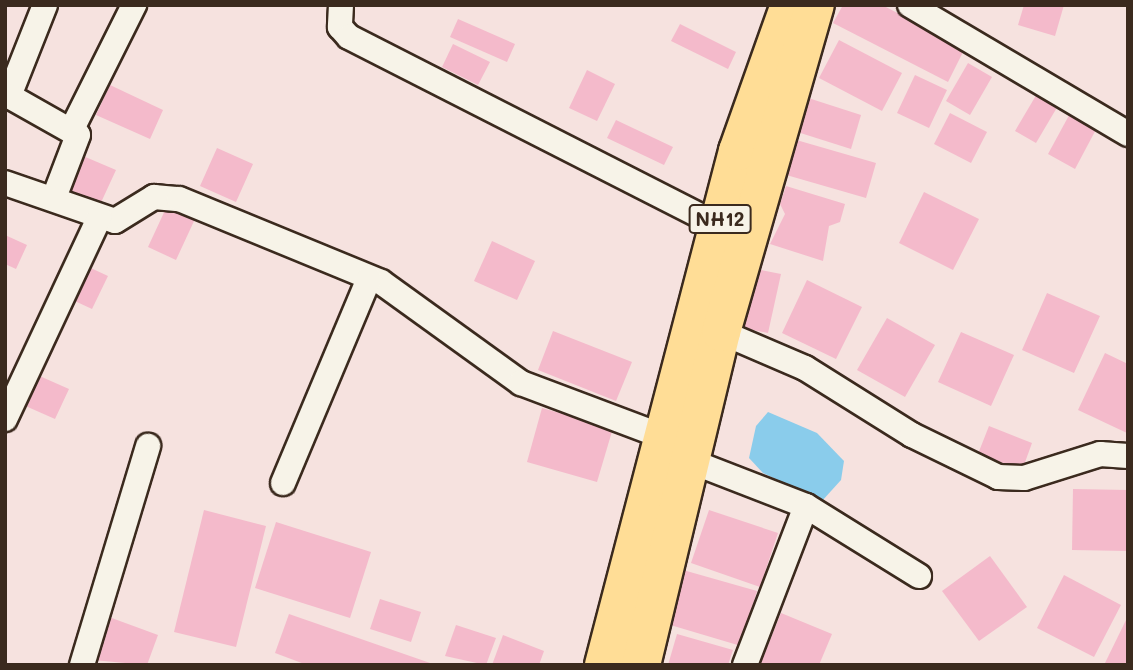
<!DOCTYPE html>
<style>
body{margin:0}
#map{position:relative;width:1133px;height:670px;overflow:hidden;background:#f6e2df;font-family:Mali,sans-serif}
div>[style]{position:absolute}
.water>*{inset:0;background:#8acceb}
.building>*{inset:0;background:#f4bacb}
.roads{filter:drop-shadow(2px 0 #3b2a1e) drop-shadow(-2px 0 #3b2a1e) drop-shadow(0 2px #3b2a1e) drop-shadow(0 -2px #3b2a1e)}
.minor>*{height:24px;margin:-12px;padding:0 12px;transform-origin:12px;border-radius:12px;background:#f7f3e8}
.trunk>*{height:38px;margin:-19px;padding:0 19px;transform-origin:19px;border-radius:19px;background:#ffdd96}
span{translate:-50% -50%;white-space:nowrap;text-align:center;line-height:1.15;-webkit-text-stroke:6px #f7f3e8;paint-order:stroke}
.shield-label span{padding:2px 5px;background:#f7f3e8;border:2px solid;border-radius:5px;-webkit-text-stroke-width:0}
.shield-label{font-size:19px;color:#3b2a1e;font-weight:700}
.frame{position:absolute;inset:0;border:7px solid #3b2a1e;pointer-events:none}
</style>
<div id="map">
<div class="water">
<div style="clip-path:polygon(768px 412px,817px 433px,844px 461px,841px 480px,822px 501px,763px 473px,749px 458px,756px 426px)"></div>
</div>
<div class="building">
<div style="clip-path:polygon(843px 5px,882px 5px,965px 48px,948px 82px,833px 23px)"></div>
<div style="clip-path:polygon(1024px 5px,1064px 5px,1055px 36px,1018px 25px)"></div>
<div style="clip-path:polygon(458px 19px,515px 44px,507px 62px,450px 37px)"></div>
<div style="clip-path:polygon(680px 24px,736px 52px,728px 69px,671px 41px)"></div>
<div style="clip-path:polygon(839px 40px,902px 73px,882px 111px,819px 78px)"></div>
<div style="clip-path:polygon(453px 44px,490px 62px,478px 85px,442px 67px)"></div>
<div style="clip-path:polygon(968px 63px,992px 77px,970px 115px,946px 101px)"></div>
<div style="clip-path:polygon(587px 70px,615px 84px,597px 121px,569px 108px)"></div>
<div style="clip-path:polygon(915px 75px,947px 90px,929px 128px,897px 113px)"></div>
<div style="clip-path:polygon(110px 85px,163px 110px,150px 139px,96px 115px)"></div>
<div style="clip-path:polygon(1041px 87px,1062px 99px,1036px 143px,1015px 131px)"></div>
<div style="clip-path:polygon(802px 96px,861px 115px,851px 149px,791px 130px)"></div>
<div style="clip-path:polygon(1073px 108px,1100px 122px,1075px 169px,1048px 154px)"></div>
<div style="clip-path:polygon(950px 113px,987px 132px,971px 163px,934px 144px)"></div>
<div style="clip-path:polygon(616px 120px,673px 147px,664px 165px,607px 138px)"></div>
<div style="clip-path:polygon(786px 137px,876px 163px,866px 198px,776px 172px)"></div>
<div style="clip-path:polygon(217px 148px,253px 164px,236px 202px,200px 186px)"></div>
<div style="clip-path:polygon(76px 153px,116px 170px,98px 209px,58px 191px)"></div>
<div style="clip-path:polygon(786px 186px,845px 204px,840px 222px,829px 226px,823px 261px,770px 244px,785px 214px,780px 204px)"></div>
<div style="clip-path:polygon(924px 192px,979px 219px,953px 270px,899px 243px)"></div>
<div style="clip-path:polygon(167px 206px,195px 219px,176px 260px,148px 247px)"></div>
<div style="clip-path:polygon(5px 235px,27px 245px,16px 269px,5px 264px)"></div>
<div style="clip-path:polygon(492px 241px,535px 261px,517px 300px,474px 281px)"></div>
<div style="clip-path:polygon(80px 263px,108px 276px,92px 309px,64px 296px)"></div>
<div style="clip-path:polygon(756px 269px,781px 274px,768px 333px,743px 328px)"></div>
<div style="clip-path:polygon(807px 280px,862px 307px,836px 359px,782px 333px)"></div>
<div style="clip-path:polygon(1047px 293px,1100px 316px,1074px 373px,1022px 350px)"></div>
<div style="clip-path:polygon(887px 318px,935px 345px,905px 397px,857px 370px)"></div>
<div style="clip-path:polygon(553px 331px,632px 362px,616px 401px,538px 370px)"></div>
<div style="clip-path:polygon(961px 332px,1014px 355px,991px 406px,938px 382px)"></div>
<div style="clip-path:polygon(1105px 353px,1128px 364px,1127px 433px,1078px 410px)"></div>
<div style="clip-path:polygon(35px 374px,69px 389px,55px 419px,21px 404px)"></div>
<div style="clip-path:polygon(542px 408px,613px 428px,597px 482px,527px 462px)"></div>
<div style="clip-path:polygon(989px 426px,1032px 443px,1020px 476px,976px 459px)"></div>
<div style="clip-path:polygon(1073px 489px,1128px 490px,1128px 551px,1072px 550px)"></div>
<div style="clip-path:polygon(204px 510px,266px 526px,236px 647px,174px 632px)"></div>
<div style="clip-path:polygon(709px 510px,778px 533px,760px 587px,691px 563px)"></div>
<div style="clip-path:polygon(276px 522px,371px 552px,350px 618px,255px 588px)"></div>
<div style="clip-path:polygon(990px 556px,1027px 607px,979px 641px,942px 591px)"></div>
<div style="clip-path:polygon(683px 570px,757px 591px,741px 646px,667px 624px)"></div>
<div style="clip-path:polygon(1064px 575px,1121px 605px,1094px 657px,1037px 628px)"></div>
<div style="clip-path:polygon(380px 599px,421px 612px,411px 642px,370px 629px)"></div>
<div style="clip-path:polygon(781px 613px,832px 634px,819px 665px,760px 665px)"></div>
<div style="clip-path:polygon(289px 614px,433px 664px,433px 665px,307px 665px,275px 653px)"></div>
<div style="clip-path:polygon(1128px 616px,1128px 665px,1104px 665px)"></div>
<div style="clip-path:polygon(109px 617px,158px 635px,147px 665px,93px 660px)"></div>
<div style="clip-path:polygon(456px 625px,496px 638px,486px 665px,445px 656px)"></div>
<div style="clip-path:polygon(677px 634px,733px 650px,728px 665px,668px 665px)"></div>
<div style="clip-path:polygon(503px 635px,544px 651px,539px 665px,492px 665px)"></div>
</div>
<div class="roads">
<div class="minor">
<div style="left:45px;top:5px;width:98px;rotate:111.6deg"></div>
<div style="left:9px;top:96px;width:79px;rotate:29.5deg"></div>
<div style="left:78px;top:135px;width:67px;rotate:110.9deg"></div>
<div style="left:341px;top:5px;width:22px;rotate:93deg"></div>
<div style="left:340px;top:27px;width:13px;rotate:48deg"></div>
<div style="left:349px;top:37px;width:414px;rotate:27deg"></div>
<div style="left:910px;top:5px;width:253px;rotate:30.6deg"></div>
<div style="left:72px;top:129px;width:139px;rotate:-63.4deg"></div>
<div style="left:5px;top:183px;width:116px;rotate:19.1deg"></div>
<div style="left:115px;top:221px;width:46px;rotate:-31.6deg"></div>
<div style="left:154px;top:197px;width:25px;rotate:5deg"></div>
<div style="left:179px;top:199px;width:218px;rotate:22.3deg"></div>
<div style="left:381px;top:282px;width:173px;rotate:35.8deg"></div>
<div style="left:521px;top:383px;width:154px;rotate:20.6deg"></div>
<div style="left:721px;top:332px;width:91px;rotate:23.2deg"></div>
<div style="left:805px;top:368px;width:126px;rotate:32.1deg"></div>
<div style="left:912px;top:435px;width:96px;rotate:26deg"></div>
<div style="left:998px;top:477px;width:26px;rotate:2deg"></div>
<div style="left:1024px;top:478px;width:80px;rotate:-17.5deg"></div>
<div style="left:1100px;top:454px;width:28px;rotate:4deg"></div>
<div style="left:5px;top:419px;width:222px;rotate:-64.9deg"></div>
<div style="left:690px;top:461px;width:124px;rotate:21.2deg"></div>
<div style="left:806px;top:506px;width:133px;rotate:31.8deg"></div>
<div style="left:283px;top:483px;width:222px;rotate:-67.2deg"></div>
<div style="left:82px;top:665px;width:229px;rotate:-73.2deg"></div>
<div style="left:745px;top:665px;width:170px;rotate:-69deg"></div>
</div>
<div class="trunk">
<div style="left:604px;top:665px;width:531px;rotate:-75.39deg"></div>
<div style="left:738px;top:151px;width:155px;rotate:-70.4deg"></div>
<div style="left:641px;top:665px;width:342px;rotate:-76.5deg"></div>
<div style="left:721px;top:332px;width:340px;rotate:-74deg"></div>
</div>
</div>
<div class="shield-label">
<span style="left:720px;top:219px">NH12</span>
</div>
<div class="frame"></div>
</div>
